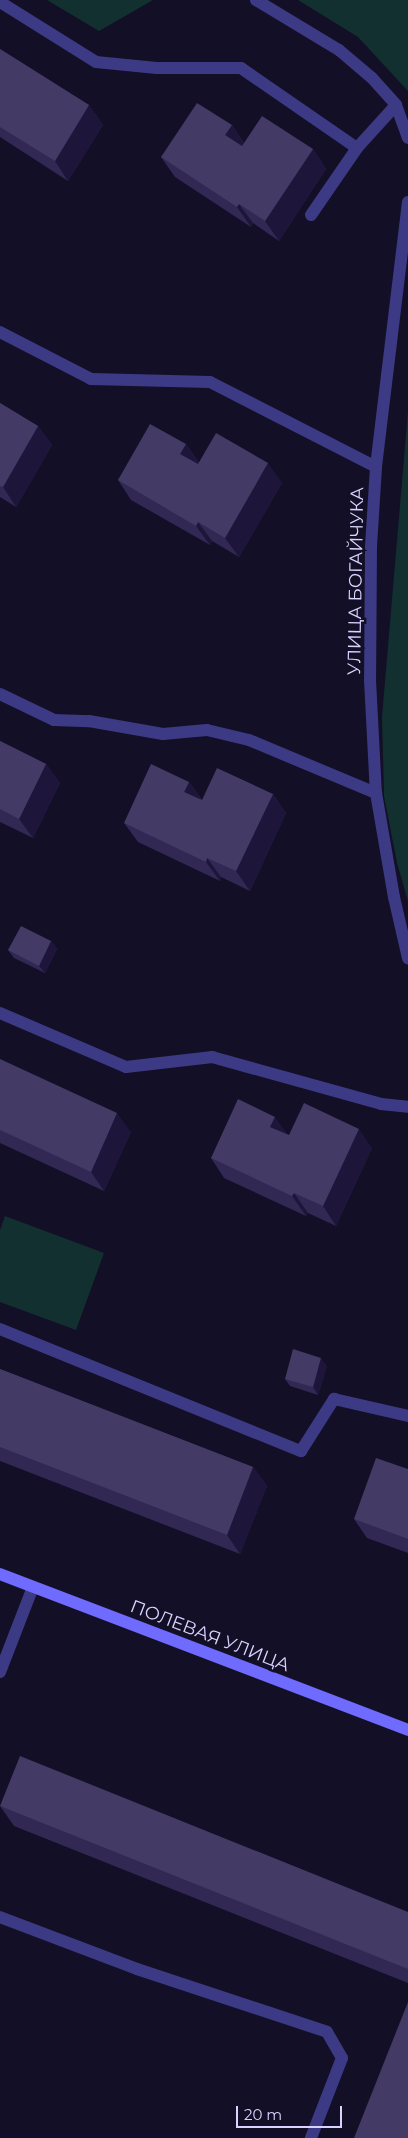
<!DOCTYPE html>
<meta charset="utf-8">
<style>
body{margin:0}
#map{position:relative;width:408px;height:2138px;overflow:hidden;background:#130f26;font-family:Montserrat,sans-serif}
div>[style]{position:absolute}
.green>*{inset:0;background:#12302f}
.lane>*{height:12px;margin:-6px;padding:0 6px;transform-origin:6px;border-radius:6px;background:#3d3a85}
.street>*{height:12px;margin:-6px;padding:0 6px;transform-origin:6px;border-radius:6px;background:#3d3a85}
.secondary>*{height:12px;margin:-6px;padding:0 6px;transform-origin:6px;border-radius:6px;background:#6f6bff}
.wall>*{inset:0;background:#312854}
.shaded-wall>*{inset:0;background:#1d163a}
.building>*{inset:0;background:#433a66}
span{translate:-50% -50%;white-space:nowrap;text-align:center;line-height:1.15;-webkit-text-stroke:5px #130f26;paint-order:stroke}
.street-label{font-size:18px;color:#d9d4ff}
.scale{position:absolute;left:236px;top:2106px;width:106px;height:22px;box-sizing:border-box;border:2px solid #d9d4ff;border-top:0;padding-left:6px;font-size:15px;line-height:18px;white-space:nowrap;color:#d9d4ff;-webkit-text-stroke:4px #130f26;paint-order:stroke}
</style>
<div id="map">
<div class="green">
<div style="clip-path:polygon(47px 0,153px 0,99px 31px)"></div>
<div style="clip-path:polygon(298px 0,408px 0,408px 91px,358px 37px)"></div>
<div style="clip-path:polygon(408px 411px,408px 901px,397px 863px,384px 796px,382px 717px)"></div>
<div style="clip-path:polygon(5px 1216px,104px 1253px,76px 1330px,0 1302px,0 1230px)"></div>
</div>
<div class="lane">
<div style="left:0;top:2px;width:113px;rotate:32deg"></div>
<div style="left:96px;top:62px;width:61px;rotate:5.6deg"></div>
<div style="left:157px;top:68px;width:84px"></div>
<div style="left:241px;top:68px;width:141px;rotate:34.6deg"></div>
<div style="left:357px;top:148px;width:58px;rotate:-47.8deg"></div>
<div style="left:311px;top:215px;width:81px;rotate:-55.5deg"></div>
<div style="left:0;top:332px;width:102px;rotate:27.3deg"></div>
<div style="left:91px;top:379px;width:119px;rotate:1.4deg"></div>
<div style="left:210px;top:382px;width:186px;rotate:27.1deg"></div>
<div style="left:0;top:694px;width:60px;rotate:25.7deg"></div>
<div style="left:54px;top:720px;width:35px;rotate:2deg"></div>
<div style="left:89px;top:721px;width:75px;rotate:10deg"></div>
<div style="left:163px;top:734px;width:44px;rotate:-5.2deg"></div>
<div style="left:207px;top:730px;width:43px;rotate:13.4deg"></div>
<div style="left:249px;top:740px;width:138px;rotate:22.7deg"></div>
<div style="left:0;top:1013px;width:137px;rotate:23.2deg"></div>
<div style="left:126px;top:1067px;width:87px;rotate:-6.6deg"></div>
<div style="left:212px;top:1057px;width:175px;rotate:15.5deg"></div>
<div style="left:381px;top:1104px;width:27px;rotate:6deg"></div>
<div style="left:0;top:1329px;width:325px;rotate:22.1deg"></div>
<div style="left:301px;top:1451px;width:62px;rotate:-57.6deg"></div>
<div style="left:334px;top:1399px;width:76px;rotate:12.9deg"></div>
<div style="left:0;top:1672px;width:91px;rotate:-68.8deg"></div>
<div style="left:0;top:1917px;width:147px;rotate:20.8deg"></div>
<div style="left:137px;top:1969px;width:200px;rotate:18.3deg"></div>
<div style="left:327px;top:2032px;width:30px;rotate:60deg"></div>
<div style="left:342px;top:2058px;width:86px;rotate:111.2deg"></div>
</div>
<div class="street">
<div style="left:256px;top:0;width:97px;rotate:31.1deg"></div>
<div style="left:339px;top:50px;width:43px;rotate:40.3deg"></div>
<div style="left:372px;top:78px;width:36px;rotate:48deg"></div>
<div style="left:396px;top:105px;width:35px;rotate:70deg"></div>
<div style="left:408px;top:202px;width:267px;rotate:96.9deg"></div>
<div style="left:376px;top:467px;width:80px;rotate:93.6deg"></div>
<div style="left:371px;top:547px;width:133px;rotate:90.4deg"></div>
<div style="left:370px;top:680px;width:113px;rotate:87deg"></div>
<div style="left:376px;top:793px;width:106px;rotate:80.2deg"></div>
<div style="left:394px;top:897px;width:63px;rotate:77.1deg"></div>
</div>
<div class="secondary">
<div style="left:0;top:1574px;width:437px;rotate:20.9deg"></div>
</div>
<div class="wall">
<div style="clip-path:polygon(0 49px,89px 105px,103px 125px,68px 181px,0 137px)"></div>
<div style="clip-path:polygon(232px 125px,244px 143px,313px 149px,326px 169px,279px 241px,253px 223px,251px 227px,175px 177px,161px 157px)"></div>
<div style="clip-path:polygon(0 403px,38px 426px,52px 445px,16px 507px,0 497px)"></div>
<div style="clip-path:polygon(186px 444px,199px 463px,282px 483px,239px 557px,212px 541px,210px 545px,131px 500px,118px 480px)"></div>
<div style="clip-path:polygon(0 741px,46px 764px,60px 783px,33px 838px,0 822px)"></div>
<div style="clip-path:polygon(189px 782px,202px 800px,273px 794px,286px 813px,250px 891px,221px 877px,220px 881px,138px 842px,124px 823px)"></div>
<div style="clip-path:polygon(51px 941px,57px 949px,45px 973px,14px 958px,8px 950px)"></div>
<div style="clip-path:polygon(0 1059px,131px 1132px,104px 1191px,0 1143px)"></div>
<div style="clip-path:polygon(288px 1135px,372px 1148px,336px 1226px,308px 1213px,306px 1216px,224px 1178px,211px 1158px)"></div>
<div style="clip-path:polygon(327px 1366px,318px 1395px,290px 1386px,285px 1379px)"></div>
<div style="clip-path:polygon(0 1369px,253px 1467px,267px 1486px,240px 1554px,0 1461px)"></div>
<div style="clip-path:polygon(408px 1469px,408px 1553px,367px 1538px,354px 1519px)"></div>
<div style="clip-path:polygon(0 1806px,408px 1912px,408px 1983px,14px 1826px)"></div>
</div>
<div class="shaded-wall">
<div style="clip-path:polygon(89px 105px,103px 125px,68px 181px,55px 161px)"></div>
<div style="clip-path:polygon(232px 125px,245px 145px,239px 155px,225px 135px)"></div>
<div style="clip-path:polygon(313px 149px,326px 169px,279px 241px,265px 221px)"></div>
<div style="clip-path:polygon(239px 204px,253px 223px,251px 227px,237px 207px)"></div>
<div style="clip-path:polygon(38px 426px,52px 445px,16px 507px,3px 487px)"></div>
<div style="clip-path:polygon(186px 444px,199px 464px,193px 474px,180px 454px)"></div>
<div style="clip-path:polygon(268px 463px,282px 483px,239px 557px,225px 538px)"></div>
<div style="clip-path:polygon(198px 522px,212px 541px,210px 545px,196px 526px)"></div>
<div style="clip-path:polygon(46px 764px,60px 783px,33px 838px,19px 819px)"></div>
<div style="clip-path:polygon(189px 782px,202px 801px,184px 792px)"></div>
<div style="clip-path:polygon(273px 794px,286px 813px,250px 891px,236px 871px)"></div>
<div style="clip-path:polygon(207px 858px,221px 877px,220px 881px,206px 862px)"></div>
<div style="clip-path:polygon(51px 941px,57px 949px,45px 973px,39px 966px)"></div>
<div style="clip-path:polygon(117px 1113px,131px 1132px,104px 1191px,91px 1172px)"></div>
<div style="clip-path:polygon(275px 1117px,289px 1136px,270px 1127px)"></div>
<div style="clip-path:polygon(359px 1129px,372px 1148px,336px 1226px,323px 1206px)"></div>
<div style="clip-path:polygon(294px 1193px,308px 1213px,306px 1216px,292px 1196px)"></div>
<div style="clip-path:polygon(321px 1358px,327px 1366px,318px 1395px,313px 1387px)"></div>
<div style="clip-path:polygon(253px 1467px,267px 1486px,240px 1554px,227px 1535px)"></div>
</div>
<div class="building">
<div style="clip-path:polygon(0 49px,89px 105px,55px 161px,0 127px)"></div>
<div style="clip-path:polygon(197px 103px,232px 125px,225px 135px,242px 146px,262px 116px,313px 149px,265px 221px,239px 204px,237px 207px,161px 157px)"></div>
<div style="clip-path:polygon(0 403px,38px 426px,3px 487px,0 486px)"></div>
<div style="clip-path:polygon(150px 424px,186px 444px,180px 454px,198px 464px,216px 433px,268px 463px,225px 538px,198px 522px,196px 526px,118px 480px)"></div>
<div style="clip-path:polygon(0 741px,46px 764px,19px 819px,0 809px)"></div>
<div style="clip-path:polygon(151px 764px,189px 782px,184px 792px,202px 800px,217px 768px,273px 794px,236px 871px,207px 858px,206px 862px,124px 823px)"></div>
<div style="clip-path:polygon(21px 926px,51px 941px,39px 966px,8px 950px)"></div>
<div style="clip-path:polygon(0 1059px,117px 1113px,91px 1172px,0 1130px)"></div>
<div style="clip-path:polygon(238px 1099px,275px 1117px,270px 1127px,289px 1135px,304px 1103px,359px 1129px,323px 1206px,294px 1193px,292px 1196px,211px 1158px)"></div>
<div style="clip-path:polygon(293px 1349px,321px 1358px,313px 1387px,285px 1379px)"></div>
<div style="clip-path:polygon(0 1369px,253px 1467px,227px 1535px,0 1447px)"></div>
<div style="clip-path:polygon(376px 1458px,408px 1469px,408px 1539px,354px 1519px)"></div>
<div style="clip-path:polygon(20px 1756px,408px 1912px,408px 1969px,0 1806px)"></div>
<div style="clip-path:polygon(408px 2002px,408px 2138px,354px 2138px)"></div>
</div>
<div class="street-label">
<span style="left:356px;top:581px;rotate:-89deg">УЛИЦА БОГАЙЧУКА</span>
<span style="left:210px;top:1636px;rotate:21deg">ПОЛЕВАЯ УЛИЦА</span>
</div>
<div class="scale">20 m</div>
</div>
